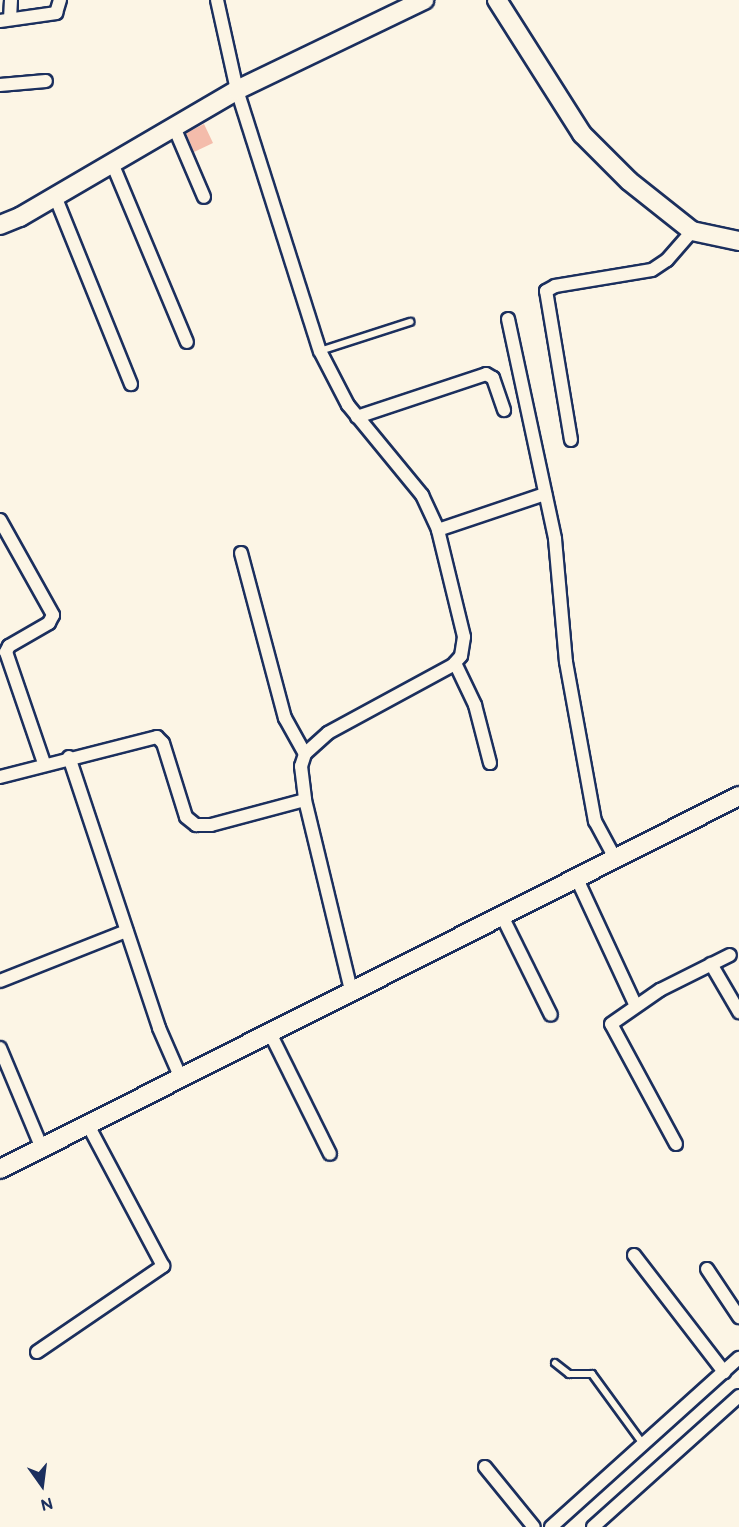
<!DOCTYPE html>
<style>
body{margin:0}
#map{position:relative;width:739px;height:1527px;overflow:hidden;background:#fcf5e5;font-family:"Balsamiq Sans",sans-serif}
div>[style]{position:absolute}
.building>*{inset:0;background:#f4bcab}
.roads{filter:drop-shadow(2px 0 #1b2f5e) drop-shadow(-2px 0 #1b2f5e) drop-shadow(0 2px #1b2f5e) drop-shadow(0 -2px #1b2f5e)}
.lane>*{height:6px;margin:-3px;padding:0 3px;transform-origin:3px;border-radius:3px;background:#fcf5e5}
.street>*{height:12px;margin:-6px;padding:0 6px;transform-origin:6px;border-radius:6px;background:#fcf5e5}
.secondary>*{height:18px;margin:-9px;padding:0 9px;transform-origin:9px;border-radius:9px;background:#fcf5e5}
span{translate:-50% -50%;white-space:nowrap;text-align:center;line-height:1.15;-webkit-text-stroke:6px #fcf5e5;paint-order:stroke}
.north{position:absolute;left:12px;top:1455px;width:60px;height:60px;-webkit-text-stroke:4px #fcf5e5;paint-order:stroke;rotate:166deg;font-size:16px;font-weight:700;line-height:24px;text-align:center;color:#1b2f5e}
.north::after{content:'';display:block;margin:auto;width:21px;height:27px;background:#1b2f5e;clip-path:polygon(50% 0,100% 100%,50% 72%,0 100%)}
</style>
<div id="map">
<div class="building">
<div style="clip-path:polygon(204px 124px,213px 143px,194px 152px,186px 133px)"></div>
</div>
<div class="roads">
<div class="lane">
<div style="left:320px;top:351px;width:95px;rotate:-17.9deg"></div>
<div style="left:555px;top:1363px;width:18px;rotate:38deg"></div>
<div style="left:569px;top:1374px;width:23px"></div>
<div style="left:592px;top:1374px;width:87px;rotate:53.9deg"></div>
</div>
<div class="street">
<div style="left:217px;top:0;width:92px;rotate:77.5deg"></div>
<div style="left:237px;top:90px;width:274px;rotate:72.4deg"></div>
<div style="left:320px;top:351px;width:61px;rotate:62.6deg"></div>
<div style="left:348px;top:405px;width:117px;rotate:50.6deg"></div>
<div style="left:422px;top:495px;width:38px;rotate:65deg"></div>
<div style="left:438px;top:530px;width:110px;rotate:76.3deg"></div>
<div style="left:464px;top:637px;width:19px;rotate:99deg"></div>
<div style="left:461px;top:656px;width:12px;rotate:132deg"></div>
<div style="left:453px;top:665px;width:142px;rotate:151.5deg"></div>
<div style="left:328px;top:733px;width:31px;rotate:138deg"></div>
<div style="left:305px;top:754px;width:13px;rotate:108deg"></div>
<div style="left:301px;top:766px;width:34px;rotate:83deg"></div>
<div style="left:305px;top:800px;width:195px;rotate:76.4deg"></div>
<div style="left:10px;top:19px;width:19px;rotate:-87deg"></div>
<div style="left:0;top:21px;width:57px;rotate:-8.1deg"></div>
<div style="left:56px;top:13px;width:14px;rotate:-73deg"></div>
<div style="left:0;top:85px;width:46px;rotate:-5deg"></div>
<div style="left:174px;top:127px;width:76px;rotate:66.8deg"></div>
<div style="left:112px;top:163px;width:194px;rotate:67.3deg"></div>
<div style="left:55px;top:196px;width:203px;rotate:68deg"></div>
<div style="left:508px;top:319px;width:225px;rotate:77.9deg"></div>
<div style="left:555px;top:539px;width:123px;rotate:84.9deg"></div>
<div style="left:566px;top:662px;width:162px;rotate:79.7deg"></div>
<div style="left:595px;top:821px;width:44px;rotate:61.7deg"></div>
<div style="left:357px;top:417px;width:136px;rotate:-18.4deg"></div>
<div style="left:486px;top:374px;width:8px;rotate:30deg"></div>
<div style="left:493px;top:378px;width:34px;rotate:71deg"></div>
<div style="left:571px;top:440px;width:151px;rotate:-99.5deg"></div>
<div style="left:546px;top:291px;width:10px;rotate:-29deg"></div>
<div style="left:555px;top:286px;width:98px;rotate:-9.4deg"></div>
<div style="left:652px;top:270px;width:18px;rotate:-34deg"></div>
<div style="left:667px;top:260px;width:38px;rotate:-49deg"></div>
<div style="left:0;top:520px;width:109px;rotate:60.8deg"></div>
<div style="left:53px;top:615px;width:9px;rotate:117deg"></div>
<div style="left:49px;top:623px;width:46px;rotate:150.1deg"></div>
<div style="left:9px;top:646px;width:7px;rotate:117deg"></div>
<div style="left:6px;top:652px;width:117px;rotate:71.1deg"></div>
<div style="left:438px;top:530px;width:113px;rotate:-18.6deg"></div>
<div style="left:241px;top:553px;width:171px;rotate:75.1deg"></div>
<div style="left:285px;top:718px;width:41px;rotate:60.9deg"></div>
<div style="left:455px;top:663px;width:47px;rotate:64.5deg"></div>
<div style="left:475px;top:705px;width:60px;rotate:75.5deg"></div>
<div style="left:69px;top:757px;width:286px;rotate:71.6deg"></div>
<div style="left:159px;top:1028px;width:52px;rotate:66.4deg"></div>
<div style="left:0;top:777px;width:162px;rotate:-14.3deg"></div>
<div style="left:157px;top:737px;width:8px;rotate:45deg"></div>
<div style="left:163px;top:743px;width:77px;rotate:72.7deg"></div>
<div style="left:186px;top:817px;width:13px;rotate:39deg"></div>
<div style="left:196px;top:825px;width:15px"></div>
<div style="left:211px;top:825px;width:97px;rotate:-14.9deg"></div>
<div style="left:577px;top:879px;width:140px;rotate:65.1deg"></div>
<div style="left:502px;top:916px;width:110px;rotate:63.7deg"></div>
<div style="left:711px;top:964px;width:56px;rotate:59.7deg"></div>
<div style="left:0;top:981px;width:136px;rotate:-21.6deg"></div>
<div style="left:269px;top:1031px;width:137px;rotate:63.6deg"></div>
<div style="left:0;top:1048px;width:106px;rotate:67.3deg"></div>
<div style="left:676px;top:1144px;width:136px;rotate:-118.4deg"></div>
<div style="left:611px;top:1024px;width:60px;rotate:-34.8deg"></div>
<div style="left:660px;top:990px;width:78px;rotate:-26.6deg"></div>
<div style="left:634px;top:1255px;width:148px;rotate:52.4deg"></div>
<div style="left:707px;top:1269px;width:58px;rotate:56.3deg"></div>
<div style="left:37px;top:1352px;width:153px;rotate:-34.3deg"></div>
<div style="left:163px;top:1266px;width:162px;rotate:-118deg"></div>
<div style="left:485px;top:1467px;width:77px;rotate:50.8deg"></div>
<div style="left:551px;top:1527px;width:253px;rotate:-42deg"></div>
<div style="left:593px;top:1527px;width:196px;rotate:-41.9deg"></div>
</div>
<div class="secondary">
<div style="left:497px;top:0;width:159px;rotate:57.6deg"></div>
<div style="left:582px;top:134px;width:66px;rotate:45deg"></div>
<div style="left:629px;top:181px;width:80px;rotate:38.4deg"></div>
<div style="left:692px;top:231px;width:48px;rotate:12deg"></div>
<div style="left:0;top:225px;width:22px;rotate:-22deg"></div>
<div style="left:20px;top:217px;width:251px;rotate:-30.3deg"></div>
<div style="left:237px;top:90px;width:208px;rotate:-25.7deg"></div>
<div style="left:0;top:1169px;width:828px;rotate:-26.78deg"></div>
</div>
</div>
<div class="north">N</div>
</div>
